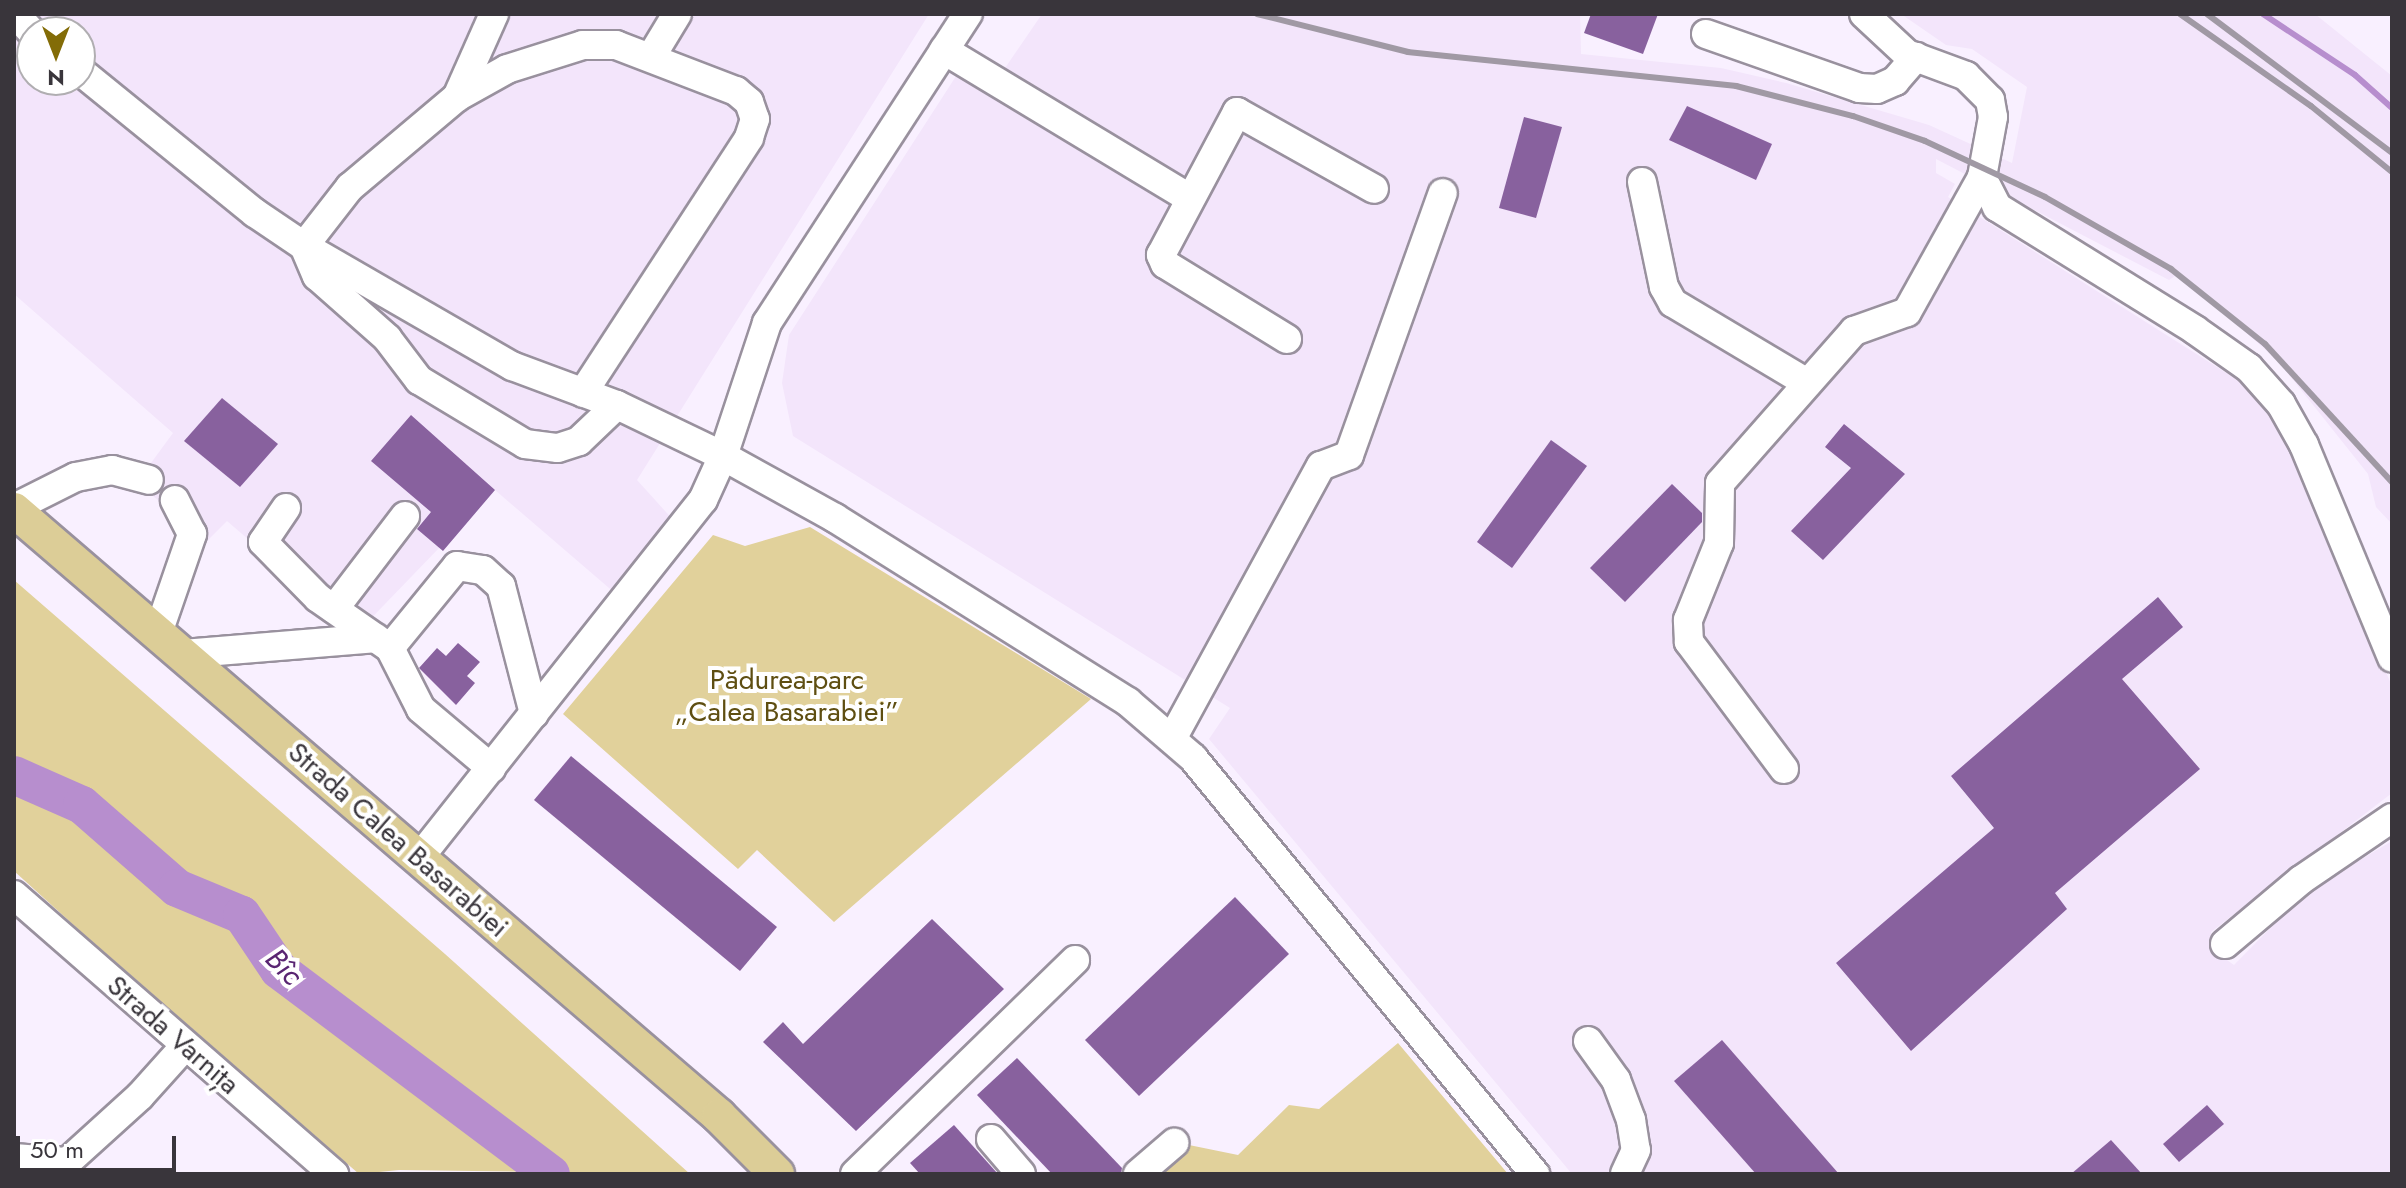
<!DOCTYPE html>
<meta charset="utf-8">
<style>
body{margin:0}
#map{position:relative;width:2406px;height:1188px;overflow:hidden;background:#f9f0ff;font-family:Jost,sans-serif}
div>[style]{position:absolute}
.built>*{inset:0;background:#f3e5fb}
.green>*{inset:0;background:#e1d19b}
.stream>*{height:6px;margin:-3px;padding:0 3px;transform-origin:3px;border-radius:3px;background:#b78ece}
.river>*{height:38px;margin:-19px;padding:0 19px;transform-origin:19px;border-radius:19px;background:#b78ece}
.building>*{inset:0;background:#88619e}
.roads{filter:drop-shadow(2px 0 #99919e) drop-shadow(-2px 0 #99919e) drop-shadow(0 2px #99919e) drop-shadow(0 -2px #99919e)}
.minor>*{height:28px;margin:-14px;padding:0 14px;transform-origin:14px;border-radius:14px;background:#fff}
.major>*{height:34px;margin:-17px;padding:0 17px;transform-origin:17px;border-radius:17px;background:#dccd97}
.rail>*{height:6px;margin:-3px;padding:0 3px;transform-origin:3px;border-radius:3px;background:#a099a4}
span{translate:-50% -50%;white-space:nowrap;text-align:center;line-height:1.15;-webkit-text-stroke:8px #fff;paint-order:stroke}
.park-label{font-size:28px;color:#5e4e11}
.street-label{font-size:28px;color:#39353b}
.water-label{font-size:30px;color:#592572;font-style:italic}
.frame{position:absolute;inset:0;border:16px solid #39353b;pointer-events:none}
.north{position:absolute;left:16px;top:16px;width:80px;height:80px;box-sizing:border-box;background:#fff;border:2px solid #b0aeb1;border-radius:50%;rotate:180deg;font-size:22px;font-weight:700;line-height:32px;text-align:center;color:#39353b}
.north::after{content:'';display:block;margin:auto;width:28px;height:36px;background:#836c07;clip-path:polygon(50% 0,100% 100%,50% 72%,0 100%)}
.scale{position:absolute;left:16px;top:1136px;width:160px;height:36px;box-sizing:border-box;border:4px solid #39353b;border-top:0;padding-left:10px;font-size:24px;line-height:28px;white-space:nowrap;color:#39353b;-webkit-text-stroke:6px #fff;paint-order:stroke}
</style>
<div id="map">
<div class="built">
<div style="clip-path:polygon(evenodd,14px 14px,929px 14px,637px 480px,675px 522px,616px 594px,495px 490px,357px 633px,227px 521px,206px 542px,137px 482px,173px 433px,14px 294px,14px 14px,32px 32px,80px 32px,80px 80px,32px 80px,32px 32px)"></div>
<div style="clip-path:polygon(1042px 14px,1580px 14px,1581px 54px,1721px 68px,1786px 83px,1929px 125px,2012px 163px,2027px 87px,1972px 49px,1946px 45px,1901px 14px,2315px 14px,2392px 76px,2392px 524px,2376px 507px,2368px 474px,2278px 361px,2240px 327px,2175px 276px,2169px 280px,1936px 159px,1936px 173px,1955px 184px,1948px 197px,2255px 391px,2281px 432px,2392px 686px,2392px 793px,2211px 932px,2211px 949px,2234px 965px,2306px 892px,2392px 841px,2392px 1174px,1572px 1174px,1209px 739px,1230px 708px,793px 436px,782px 383px,789px 335px,960px 70px,990px 90px)"></div>
</div>
<div class="green">
<div style="clip-path:polygon(810px 527px,1091px 699px,834px 922px,757px 850px,738px 869px,563px 714px,713px 535px,745px 546px)"></div>
<div style="clip-path:polygon(14px 580px,445px 954px,690px 1174px,399px 1170px,359px 1174px,78px 929px,14px 871px)"></div>
<div style="clip-path:polygon(1398px 1043px,1508px 1174px,1138px 1174px,1165px 1152px,1189px 1145px,1238px 1155px,1289px 1105px,1319px 1109px)"></div>
</div>
<div class="stream">
<div style="left:2263px;top:14px;width:110px;rotate:33.5deg"></div>
<div style="left:2355px;top:75px;width:50px;rotate:41.7deg"></div>
</div>
<div class="river">
<div style="left:14px;top:775px;width:74px;rotate:23.8deg"></div>
<div style="left:82px;top:805px;width:126px;rotate:41.1deg"></div>
<div style="left:177px;top:888px;width:70px;rotate:22.6deg"></div>
<div style="left:242px;top:915px;width:66px;rotate:56.1deg"></div>
<div style="left:279px;top:970px;width:340px;rotate:36.9deg"></div>
</div>
<div class="building">
<div style="clip-path:polygon(1591px 14px,1658px 14px,1643px 54px,1584px 33px)"></div>
<div style="clip-path:polygon(1687px 106px,1772px 144px,1756px 180px,1669px 140px)"></div>
<div style="clip-path:polygon(1524px 117px,1562px 127px,1536px 218px,1499px 208px)"></div>
<div style="clip-path:polygon(222px 398px,278px 444px,240px 487px,184px 441px)"></div>
<div style="clip-path:polygon(411px 415px,495px 490px,443px 551px,417px 529px,431px 512px,371px 461px)"></div>
<div style="clip-path:polygon(1844px 424px,1905px 474px,1823px 560px,1791px 531px,1851px 468px,1825px 447px)"></div>
<div style="clip-path:polygon(1551px 440px,1587px 466px,1512px 568px,1477px 542px)"></div>
<div style="clip-path:polygon(1672px 484px,1702px 513px,1702px 522px,1625px 602px,1590px 568px)"></div>
<div style="clip-path:polygon(2158px 597px,2183px 627px,2122px 679px,2200px 769px,2055px 893px,2067px 909px,1911px 1051px,1836px 963px,1994px 828px,1951px 776px)"></div>
<div style="clip-path:polygon(458px 643px,480px 662px,467px 676px,475px 683px,456px 705px,419px 668px,437px 648px,446px 656px)"></div>
<div style="clip-path:polygon(571px 756px,777px 927px,740px 971px,534px 800px)"></div>
<div style="clip-path:polygon(1235px 897px,1289px 954px,1139px 1096px,1085px 1040px)"></div>
<div style="clip-path:polygon(932px 919px,1004px 989px,856px 1131px,763px 1042px,783px 1022px,803px 1044px)"></div>
<div style="clip-path:polygon(1722px 1040px,1839px 1174px,1756px 1174px,1674px 1081px)"></div>
<div style="clip-path:polygon(1017px 1058px,1122px 1168px,1121px 1174px,1052px 1174px,977px 1095px)"></div>
<div style="clip-path:polygon(2207px 1105px,2224px 1124px,2179px 1162px,2163px 1144px)"></div>
<div style="clip-path:polygon(954px 1125px,998px 1174px,920px 1174px,910px 1163px)"></div>
<div style="clip-path:polygon(2111px 1140px,2142px 1174px,2071px 1174px)"></div>
</div>
<div class="roads">
<div class="minor">
<div style="left:15px;top:14px;width:25px;rotate:47deg"></div>
<div style="left:494px;top:14px;width:91px;rotate:114deg"></div>
<div style="left:457px;top:97px;width:140px;rotate:139.9deg"></div>
<div style="left:350px;top:187px;width:75px;rotate:127.9deg"></div>
<div style="left:304px;top:246px;width:33px;rotate:67deg"></div>
<div style="left:317px;top:276px;width:94px;rotate:41.5deg"></div>
<div style="left:387px;top:338px;width:53px;rotate:52.7deg"></div>
<div style="left:419px;top:380px;width:124px;rotate:31.1deg"></div>
<div style="left:525px;top:444px;width:33px;rotate:7deg"></div>
<div style="left:558px;top:448px;width:22px;rotate:-18deg"></div>
<div style="left:579px;top:441px;width:52px;rotate:-43.5deg"></div>
<div style="left:1864px;top:14px;width:59px;rotate:42.9deg"></div>
<div style="left:1907px;top:54px;width:63px;rotate:20.4deg"></div>
<div style="left:1966px;top:76px;width:34px;rotate:45deg"></div>
<div style="left:1990px;top:100px;width:17px;rotate:80deg"></div>
<div style="left:1993px;top:117px;width:61px;rotate:100.4deg"></div>
<div style="left:1982px;top:177px;width:34px;rotate:63deg"></div>
<div style="left:1997px;top:207px;width:233px;rotate:31.8deg"></div>
<div style="left:2195px;top:330px;width:66px;rotate:35.1deg"></div>
<div style="left:2249px;top:368px;width:48px;rotate:48.4deg"></div>
<div style="left:2281px;top:404px;width:47px;rotate:60.7deg"></div>
<div style="left:2304px;top:445px;width:230px;rotate:67.5deg"></div>
<div style="left:1706px;top:34px;width:162px;rotate:19.4deg"></div>
<div style="left:1859px;top:88px;width:18px;rotate:3deg"></div>
<div style="left:1877px;top:89px;width:20px;rotate:-24deg"></div>
<div style="left:1895px;top:81px;width:32px;rotate:-49deg"></div>
<div style="left:944px;top:50px;width:285px;rotate:31.1deg"></div>
<div style="left:651px;top:57px;width:50px;rotate:-58.8deg"></div>
<div style="left:80px;top:71px;width:225px;rotate:39.1deg"></div>
<div style="left:255px;top:213px;width:59px;rotate:34deg"></div>
<div style="left:304px;top:246px;width:240px;rotate:30deg"></div>
<div style="left:512px;top:366px;width:112px;rotate:20.4deg"></div>
<div style="left:617px;top:405px;width:118px;rotate:25.7deg"></div>
<div style="left:723px;top:456px;width:128px;rotate:29deg"></div>
<div style="left:835px;top:518px;width:346px;rotate:32.1deg"></div>
<div style="left:1128px;top:702px;width:86px;rotate:40.7deg"></div>
<div style="left:1193px;top:758px;width:539px;rotate:50.58deg"></div>
<div style="left:457px;top:97px;width:57px;rotate:-29.2deg"></div>
<div style="left:507px;top:69px;width:80px;rotate:-17.5deg"></div>
<div style="left:583px;top:45px;width:33px"></div>
<div style="left:616px;top:45px;width:129px;rotate:21deg"></div>
<div style="left:736px;top:91px;width:17px;rotate:40deg"></div>
<div style="left:749px;top:102px;width:18px;rotate:71deg"></div>
<div style="left:755px;top:119px;width:20px;rotate:108deg"></div>
<div style="left:749px;top:138px;width:304px;rotate:123.1deg"></div>
<div style="left:1642px;top:182px;width:107px;rotate:78.2deg"></div>
<div style="left:1664px;top:287px;width:18px;rotate:61deg"></div>
<div style="left:1673px;top:303px;width:156px;rotate:30.8deg"></div>
<div style="left:1287px;top:339px;width:143px;rotate:-148.4deg"></div>
<div style="left:1165px;top:264px;width:10px;rotate:-114deg"></div>
<div style="left:1161px;top:255px;width:162px;rotate:-62deg"></div>
<div style="left:1237px;top:112px;width:157px;rotate:29.3deg"></div>
<div style="left:14px;top:508px;width:69px;rotate:-26.6deg"></div>
<div style="left:76px;top:477px;width:37px;rotate:-11deg"></div>
<div style="left:112px;top:470px;width:38px;rotate:15deg"></div>
<div style="left:286px;top:508px;width:41px;rotate:124.1deg"></div>
<div style="left:263px;top:542px;width:78px;rotate:45.5deg"></div>
<div style="left:318px;top:598px;width:88px;rotate:34.8deg"></div>
<div style="left:390px;top:648px;width:68px;rotate:63.1deg"></div>
<div style="left:421px;top:709px;width:92px;rotate:40.1deg"></div>
<div style="left:334px;top:609px;width:117px;rotate:-52.6deg"></div>
<div style="left:158px;top:633px;width:105px;rotate:-71deg"></div>
<div style="left:192px;top:534px;width:38px;rotate:-117deg"></div>
<div style="left:390px;top:648px;width:106px;rotate:-50.7deg"></div>
<div style="left:457px;top:566px;width:26px;rotate:9deg"></div>
<div style="left:483px;top:570px;width:24px;rotate:42deg"></div>
<div style="left:501px;top:586px;width:132px;rotate:75.5deg"></div>
<div style="left:182px;top:654px;width:194px;rotate:-4.7deg"></div>
<div style="left:1173px;top:737px;width:309px;rotate:-61.4deg"></div>
<div style="left:1321px;top:466px;width:30px;rotate:-21deg"></div>
<div style="left:1349px;top:455px;width:278px;rotate:-70.3deg"></div>
<div style="left:1784px;top:769px;width:159px;rotate:-126.8deg"></div>
<div style="left:1689px;top:642px;width:22px;rotate:-93deg"></div>
<div style="left:1688px;top:620px;width:83px;rotate:-68.1deg"></div>
<div style="left:1719px;top:543px;width:60px;rotate:-89deg"></div>
<div style="left:1720px;top:483px;width:203px;rotate:-48.6deg"></div>
<div style="left:1854px;top:331px;width:56px;rotate:-19.7deg"></div>
<div style="left:1907px;top:312px;width:154px;rotate:-60.9deg"></div>
<div style="left:419px;top:858px;width:457px;rotate:-51.6deg"></div>
<div style="left:703px;top:500px;width:48px;rotate:-65.6deg"></div>
<div style="left:723px;top:456px;width:140px;rotate:-71.7deg"></div>
<div style="left:767px;top:323px;width:369px;rotate:-57deg"></div>
<div style="left:14px;top:895px;width:425px;rotate:41.1deg"></div>
<div style="left:2225px;top:944px;width:99px;rotate:-40.1deg"></div>
<div style="left:2301px;top:880px;width:110px;rotate:-34.3deg"></div>
<div style="left:1588px;top:1041px;width:48px;rotate:54.3deg"></div>
<div style="left:1616px;top:1080px;width:43px;rotate:69.4deg"></div>
<div style="left:1631px;top:1120px;width:30px;rotate:81deg"></div>
<div style="left:1636px;top:1150px;width:26px;rotate:115deg"></div>
<div style="left:991px;top:1139px;width:46px;rotate:49.4deg"></div>
<div style="left:14px;top:1158px;width:52px;rotate:4.4deg"></div>
<div style="left:54px;top:1174px;width:116px;rotate:-42.2deg"></div>
<div style="left:140px;top:1096px;width:67px;rotate:-48deg"></div>
<div style="left:855px;top:1174px;width:307px;rotate:-44.2deg"></div>
<div style="left:1138px;top:1174px;width:48px;rotate:-40.7deg"></div>
</div>
<div class="major">
<div style="left:14px;top:510px;width:930px;rotate:40.68deg"></div>
<div style="left:719px;top:1116px;width:82px;rotate:45deg"></div>
</div>
</div>
<div class="rail">
<div style="left:1257px;top:14px;width:156px;rotate:14.1deg"></div>
<div style="left:1408px;top:52px;width:330px;rotate:5.9deg"></div>
<div style="left:1736px;top:86px;width:121px;rotate:14.4deg"></div>
<div style="left:1853px;top:116px;width:76px;rotate:19.1deg"></div>
<div style="left:1925px;top:141px;width:132px;rotate:25deg"></div>
<div style="left:2045px;top:197px;width:145px;rotate:29.7deg"></div>
<div style="left:2171px;top:269px;width:120px;rotate:38.6deg"></div>
<div style="left:2265px;top:344px;width:188px;rotate:47.4deg"></div>
<div style="left:2180px;top:14px;width:160px;rotate:35.1deg"></div>
<div style="left:2311px;top:106px;width:104px;rotate:39.2deg"></div>
<div style="left:2207px;top:14px;width:231px;rotate:36.9deg"></div>
</div>
<div class="park-label">
<span style="left:787px;top:696px">Pădurea-parc<br>„Calea Basarabiei”</span>
</div>
<div class="street-label">
<span style="left:398px;top:840px;rotate:41deg">Strada Calea Basarabiei</span>
<span style="left:173px;top:1035px;rotate:41deg">Strada Varnița</span>
</div>
<div class="water-label">
<span style="left:284px;top:967px;rotate:46deg">Bîc</span>
</div>
<div class="frame"></div>
<div class="north">N</div>
<div class="scale">50 m</div>
</div>
